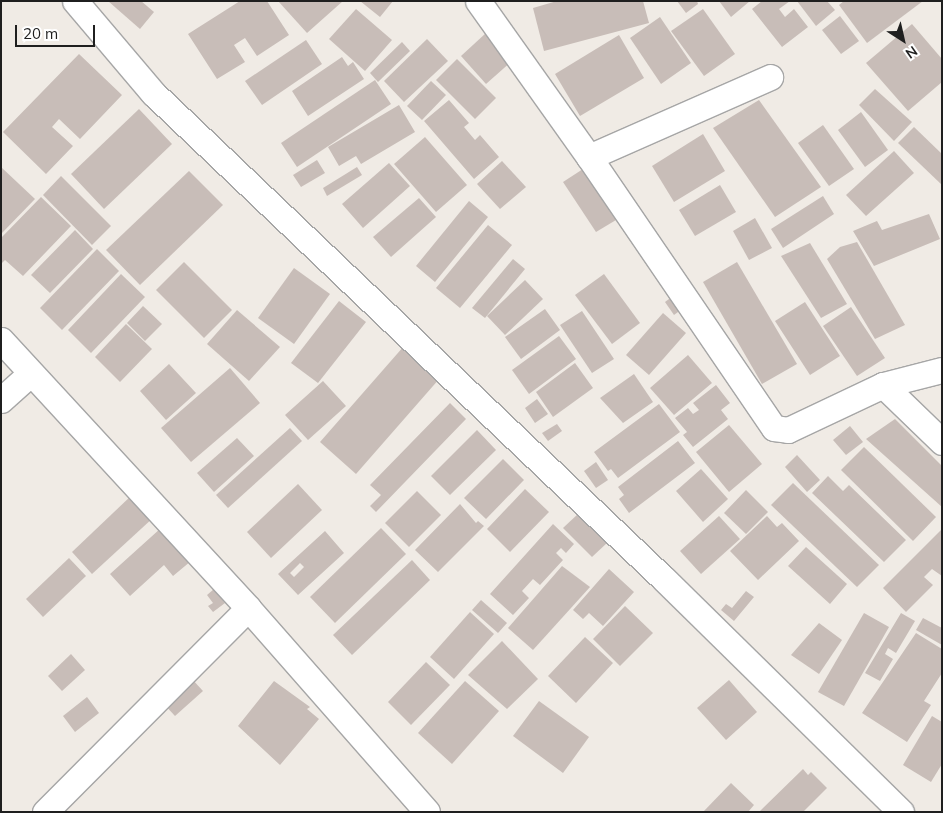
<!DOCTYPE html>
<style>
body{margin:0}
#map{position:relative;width:943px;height:813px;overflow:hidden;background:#f0ebe5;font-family:Mulish,sans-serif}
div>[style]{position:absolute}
.building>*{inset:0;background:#c8bdb8}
.roads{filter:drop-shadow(1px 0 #a6a6a6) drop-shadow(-1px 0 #a6a6a6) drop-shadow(0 1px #a6a6a6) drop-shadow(0 -1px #a6a6a6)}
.street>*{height:25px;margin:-12.5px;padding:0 12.5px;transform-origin:12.5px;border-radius:12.5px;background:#fff}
span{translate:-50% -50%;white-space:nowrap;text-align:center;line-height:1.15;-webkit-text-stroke:5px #fff;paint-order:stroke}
.frame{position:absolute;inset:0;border:2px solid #1f1f1f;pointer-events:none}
.north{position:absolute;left:878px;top:15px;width:50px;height:50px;-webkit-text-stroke:4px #fff;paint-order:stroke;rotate:145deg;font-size:14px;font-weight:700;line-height:20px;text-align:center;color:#1f1f1f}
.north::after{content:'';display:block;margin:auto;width:18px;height:22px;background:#1f1f1f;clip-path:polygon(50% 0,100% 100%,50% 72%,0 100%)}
.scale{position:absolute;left:15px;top:25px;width:80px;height:22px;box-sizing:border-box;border:2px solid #1f1f1f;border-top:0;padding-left:6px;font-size:15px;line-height:18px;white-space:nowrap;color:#1f1f1f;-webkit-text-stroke:4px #fff;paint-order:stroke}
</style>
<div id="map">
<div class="building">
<div style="clip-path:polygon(108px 1px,141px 1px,154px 12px,140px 29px)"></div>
<div style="clip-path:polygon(240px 1px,267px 1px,289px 35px,257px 56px,245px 38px,234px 45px,245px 62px,217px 79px,188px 34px)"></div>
<div style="clip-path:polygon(278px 1px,343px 1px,307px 33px)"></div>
<div style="clip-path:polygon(360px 1px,393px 1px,380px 17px)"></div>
<div style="clip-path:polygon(557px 1px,643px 1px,649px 23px,544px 51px,533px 8px)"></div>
<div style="clip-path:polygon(677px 1px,697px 1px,698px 4px,686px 13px)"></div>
<div style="clip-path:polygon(719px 1px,750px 1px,731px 17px)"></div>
<div style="clip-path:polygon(762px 1px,790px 1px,779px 9px,785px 17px,794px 9px,808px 27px,782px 47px,752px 9px)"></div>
<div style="clip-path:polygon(797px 1px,827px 1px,835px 10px,816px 26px)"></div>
<div style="clip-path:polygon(844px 1px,923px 1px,867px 43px,839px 5px)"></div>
<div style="clip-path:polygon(356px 9px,392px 40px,365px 71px,329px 39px)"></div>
<div style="clip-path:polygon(703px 9px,735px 54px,704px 76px,671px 31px)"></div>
<div style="clip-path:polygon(840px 16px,859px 41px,841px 54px,822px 30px)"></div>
<div style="clip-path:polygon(660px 17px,691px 63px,661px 84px,630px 38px)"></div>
<div style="clip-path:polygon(912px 24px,942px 59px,942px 82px,908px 111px,866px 63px)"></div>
<div style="clip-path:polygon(486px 33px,512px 61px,486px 84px,461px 56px)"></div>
<div style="clip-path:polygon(619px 35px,644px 78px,580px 116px,555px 74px)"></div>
<div style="clip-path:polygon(427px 39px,448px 61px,404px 102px,384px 81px)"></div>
<div style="clip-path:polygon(306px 40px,322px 64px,262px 105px,245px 81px)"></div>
<div style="clip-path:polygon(402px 42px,410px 51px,378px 82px,370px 73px)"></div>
<div style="clip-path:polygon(79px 54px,122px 95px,80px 139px,59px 119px,52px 127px,73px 146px,46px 174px,3px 132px)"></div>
<div style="clip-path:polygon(342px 57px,348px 66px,353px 62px,364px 79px,308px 116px,292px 91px)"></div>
<div style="clip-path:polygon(457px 59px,496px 98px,475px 119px,436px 80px)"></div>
<div style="clip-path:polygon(375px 80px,391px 104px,297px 167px,281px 143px)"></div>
<div style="clip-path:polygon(431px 81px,446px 95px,422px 120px,407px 106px)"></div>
<div style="clip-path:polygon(875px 89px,912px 122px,894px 141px,859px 105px)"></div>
<div style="clip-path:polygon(449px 100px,469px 123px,464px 127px,475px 140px,480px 135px,499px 157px,474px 179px,424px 121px)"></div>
<div style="clip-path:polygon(759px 100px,821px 187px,775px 217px,713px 128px)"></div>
<div style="clip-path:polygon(399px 105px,415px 132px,361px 164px,356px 156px,339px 166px,328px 147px)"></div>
<div style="clip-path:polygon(139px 109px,172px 144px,104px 209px,71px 174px)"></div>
<div style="clip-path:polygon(861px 112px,888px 150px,865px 167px,838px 130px)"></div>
<div style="clip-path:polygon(823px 125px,854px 169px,829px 186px,798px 143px)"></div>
<div style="clip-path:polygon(914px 127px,942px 154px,942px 185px,898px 143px)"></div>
<div style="clip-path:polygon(703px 134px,725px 171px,674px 202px,652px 166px)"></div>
<div style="clip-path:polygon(425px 137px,467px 185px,436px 212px,394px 164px)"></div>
<div style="clip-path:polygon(894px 151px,914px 173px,866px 216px,846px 195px)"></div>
<div style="clip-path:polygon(317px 160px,325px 173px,301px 187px,293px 175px)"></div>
<div style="clip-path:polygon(502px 161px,526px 187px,500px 209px,477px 184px)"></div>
<div style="clip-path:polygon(389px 163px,410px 186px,363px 228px,342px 204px)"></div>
<div style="clip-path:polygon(1px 167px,35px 199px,2px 233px,1px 232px)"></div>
<div style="clip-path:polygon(357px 167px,362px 175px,327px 196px,323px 188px)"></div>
<div style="clip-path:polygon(583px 169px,616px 220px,596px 232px,563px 182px)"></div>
<div style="clip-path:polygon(189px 171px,223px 205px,140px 285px,106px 250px)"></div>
<div style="clip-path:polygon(61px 176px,111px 226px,92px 245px,43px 195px)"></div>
<div style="clip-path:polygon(720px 185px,736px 212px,695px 236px,679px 210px)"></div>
<div style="clip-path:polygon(823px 196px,834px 214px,783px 248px,771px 229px)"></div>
<div style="clip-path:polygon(41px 197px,71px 226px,23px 276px,5px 260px,1px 264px,1px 238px)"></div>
<div style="clip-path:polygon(419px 198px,436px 217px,391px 257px,373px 237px)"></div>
<div style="clip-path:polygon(469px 201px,488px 217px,435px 282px,416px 266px)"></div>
<div style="clip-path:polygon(929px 214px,940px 239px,874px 266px,853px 231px,877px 221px,882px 230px)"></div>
<div style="clip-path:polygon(755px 218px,772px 248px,749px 260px,733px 231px)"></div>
<div style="clip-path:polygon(488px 225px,512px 245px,460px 308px,436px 288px)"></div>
<div style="clip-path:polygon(75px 230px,93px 249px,50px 293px,31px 275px)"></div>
<div style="clip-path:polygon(857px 242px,905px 325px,875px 339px,827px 259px,840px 247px)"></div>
<div style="clip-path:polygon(810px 243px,847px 304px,821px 318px,781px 256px)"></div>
<div style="clip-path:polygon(97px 249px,119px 271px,62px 330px,40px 308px)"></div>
<div style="clip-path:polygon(513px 259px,525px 269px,485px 318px,472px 308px)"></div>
<div style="clip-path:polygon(184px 262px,232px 310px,204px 338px,156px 290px)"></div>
<div style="clip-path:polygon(737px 262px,797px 364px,762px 384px,703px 282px)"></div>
<div style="clip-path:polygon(294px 268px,330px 294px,294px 344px,258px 318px)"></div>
<div style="clip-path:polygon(121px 274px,145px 297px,91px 353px,68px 330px)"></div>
<div style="clip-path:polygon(604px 274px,640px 323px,612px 344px,575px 295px)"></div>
<div style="clip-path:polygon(525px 280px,543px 299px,505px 335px,487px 316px)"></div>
<div style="clip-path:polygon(673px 296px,682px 309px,674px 315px,665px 302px)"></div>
<div style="clip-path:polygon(339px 301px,366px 322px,318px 383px,291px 363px)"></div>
<div style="clip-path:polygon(805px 302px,840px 356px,810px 375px,775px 321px)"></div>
<div style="clip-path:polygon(143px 306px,162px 324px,145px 341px,127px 323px)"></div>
<div style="clip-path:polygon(851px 307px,885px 358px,857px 376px,823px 326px)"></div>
<div style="clip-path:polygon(545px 309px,560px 330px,521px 359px,505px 337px)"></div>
<div style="clip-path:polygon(237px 310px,280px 347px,249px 381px,207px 344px)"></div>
<div style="clip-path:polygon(582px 311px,614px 359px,592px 373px,560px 325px)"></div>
<div style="clip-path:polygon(663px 313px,686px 333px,649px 375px,626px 355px)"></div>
<div style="clip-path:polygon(126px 324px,152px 349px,120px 382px,95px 357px)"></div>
<div style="clip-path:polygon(559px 336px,576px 359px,529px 394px,512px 370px)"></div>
<div style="clip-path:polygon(404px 346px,440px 378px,356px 474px,320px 442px)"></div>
<div style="clip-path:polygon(688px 355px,712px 383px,674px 415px,650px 388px)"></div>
<div style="clip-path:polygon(575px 363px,593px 388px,553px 417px,536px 392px)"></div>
<div style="clip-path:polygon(169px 364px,196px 393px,166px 420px,140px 391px)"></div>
<div style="clip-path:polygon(230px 368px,260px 403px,191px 462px,161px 428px)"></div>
<div style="clip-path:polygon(634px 374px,653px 402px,623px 423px,600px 398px)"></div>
<div style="clip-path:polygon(323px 381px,346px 406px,308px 440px,285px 415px)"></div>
<div style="clip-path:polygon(716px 385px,730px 403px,721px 410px,728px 419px,693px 447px,683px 435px,687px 432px,675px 418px,688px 408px,693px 414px,699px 410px,693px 403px)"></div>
<div style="clip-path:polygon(537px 399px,548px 414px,535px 423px,525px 408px)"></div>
<div style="clip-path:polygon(450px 403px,466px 419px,376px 512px,370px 506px,381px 495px,370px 485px)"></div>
<div style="clip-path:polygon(659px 404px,680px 432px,618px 478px,611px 469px,608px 471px,594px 452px)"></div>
<div style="clip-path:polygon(895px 419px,942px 466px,942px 507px,866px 439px)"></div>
<div style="clip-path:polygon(557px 424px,562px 431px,548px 441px,542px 433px)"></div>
<div style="clip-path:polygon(729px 425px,762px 464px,729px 492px,696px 452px)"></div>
<div style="clip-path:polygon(850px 426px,863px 442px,846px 455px,833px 440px)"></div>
<div style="clip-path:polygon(290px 428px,302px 441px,228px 508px,216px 495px)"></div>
<div style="clip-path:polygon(477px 430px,496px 450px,450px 495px,431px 476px)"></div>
<div style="clip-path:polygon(237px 438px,254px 456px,214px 492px,197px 473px)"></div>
<div style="clip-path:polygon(678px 441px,695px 463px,629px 513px,619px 499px,624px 495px,618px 487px)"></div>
<div style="clip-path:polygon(864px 447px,936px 517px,913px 541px,841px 470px)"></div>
<div style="clip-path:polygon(797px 455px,820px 480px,807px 492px,785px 467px)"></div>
<div style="clip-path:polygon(503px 459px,524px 480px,486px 519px,464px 498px)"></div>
<div style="clip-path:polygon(596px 462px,608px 480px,596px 488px,584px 471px)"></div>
<div style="clip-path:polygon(701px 469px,728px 499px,703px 522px,676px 491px)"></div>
<div style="clip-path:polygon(828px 476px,843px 491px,849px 485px,906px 540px,884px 562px,812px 493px)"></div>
<div style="clip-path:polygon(793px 483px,879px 565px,857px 587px,771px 505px)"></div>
<div style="clip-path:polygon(298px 484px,322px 510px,271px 558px,247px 532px)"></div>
<div style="clip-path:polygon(525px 489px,549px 512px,510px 552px,487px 529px)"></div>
<div style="clip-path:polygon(746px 490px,768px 512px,746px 534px,724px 513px)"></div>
<div style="clip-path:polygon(417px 491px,441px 515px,409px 547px,385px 523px)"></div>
<div style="clip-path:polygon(133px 494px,154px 517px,92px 574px,72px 552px)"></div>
<div style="clip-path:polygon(460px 504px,476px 523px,478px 521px,484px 526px,438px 572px,415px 550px)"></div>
<div style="clip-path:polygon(579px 513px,608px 542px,592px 557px,563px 528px)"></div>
<div style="clip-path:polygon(719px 516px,740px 539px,701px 574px,680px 551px)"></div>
<div style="clip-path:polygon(767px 516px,777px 527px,782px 523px,799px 541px,758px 580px,730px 551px)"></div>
<div style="clip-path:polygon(553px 524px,574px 544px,566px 553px,561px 548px,556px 553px,563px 560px,540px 585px,533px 579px,522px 591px,529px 598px,513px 615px,490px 594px)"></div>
<div style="clip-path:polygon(161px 528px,191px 561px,173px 576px,164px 565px,130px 596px,110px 574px)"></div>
<div style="clip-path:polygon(381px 528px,406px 554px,335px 623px,310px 597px)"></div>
<div style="clip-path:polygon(942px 529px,942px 576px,932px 569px,924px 577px,933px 585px,906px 612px,883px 588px)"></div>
<div style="clip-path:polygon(evenodd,325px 531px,344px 553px,298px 595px,278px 574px,325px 531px,300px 563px,304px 567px,294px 577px,290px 573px,300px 563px)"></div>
<div style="clip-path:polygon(806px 547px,847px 584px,830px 604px,788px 566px)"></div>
<div style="clip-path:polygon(69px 558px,86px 576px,43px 617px,26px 599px)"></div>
<div style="clip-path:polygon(412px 560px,430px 580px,352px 655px,333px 635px)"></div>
<div style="clip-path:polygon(562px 566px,590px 587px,533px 650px,508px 628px)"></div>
<div style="clip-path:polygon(609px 569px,634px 592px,603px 626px,589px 613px,583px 619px,573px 610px)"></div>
<div style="clip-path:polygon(214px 589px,225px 603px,213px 612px,208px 606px,213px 603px,207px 595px)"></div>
<div style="clip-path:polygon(746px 591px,754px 597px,734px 621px,721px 610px,726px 604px,732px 608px)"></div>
<div style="clip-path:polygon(481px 600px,507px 623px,498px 633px,472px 610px)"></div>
<div style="clip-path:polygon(625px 606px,653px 633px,620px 666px,593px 639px)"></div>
<div style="clip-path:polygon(470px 612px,494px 634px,454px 679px,430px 657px)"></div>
<div style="clip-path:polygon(864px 613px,889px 627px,844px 706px,818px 692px)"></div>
<div style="clip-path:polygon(901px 613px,915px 621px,896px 653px,888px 648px,885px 654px,893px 659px,880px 681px,865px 673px)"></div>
<div style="clip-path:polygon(923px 618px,942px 628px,942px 645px,916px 630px)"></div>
<div style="clip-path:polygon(819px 623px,842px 640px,819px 674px,791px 655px)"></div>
<div style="clip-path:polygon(916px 633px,942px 649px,942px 673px,924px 701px,931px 705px,907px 742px,862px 713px)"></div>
<div style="clip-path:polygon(585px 637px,613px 663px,576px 703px,548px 676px)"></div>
<div style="clip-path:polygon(502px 641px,538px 679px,507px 709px,468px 675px)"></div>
<div style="clip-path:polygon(71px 654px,85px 670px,62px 691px,48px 676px)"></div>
<div style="clip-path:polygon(426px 662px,450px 685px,411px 725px,388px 702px)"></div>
<div style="clip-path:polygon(191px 678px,203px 691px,175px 716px,163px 703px)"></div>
<div style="clip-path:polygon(729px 680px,757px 712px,726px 740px,697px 708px)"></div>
<div style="clip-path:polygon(274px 681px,310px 707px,307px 709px,319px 719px,280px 765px,238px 726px)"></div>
<div style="clip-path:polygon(465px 681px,499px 711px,452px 764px,418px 733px)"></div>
<div style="clip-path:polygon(87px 697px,99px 713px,75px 732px,63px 716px)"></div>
<div style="clip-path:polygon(539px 701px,589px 737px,563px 773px,513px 736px)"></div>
<div style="clip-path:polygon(932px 716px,942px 722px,942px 764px,931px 782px,903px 765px)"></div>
<div style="clip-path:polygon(803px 769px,808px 775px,811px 772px,827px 788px,803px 812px,759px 812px)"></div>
<div style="clip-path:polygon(731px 783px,754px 805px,748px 812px,703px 812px)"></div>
</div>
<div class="roads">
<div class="street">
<div style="left:75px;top:1px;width:121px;rotate:49.7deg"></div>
<div style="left:153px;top:93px;width:707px;rotate:43.57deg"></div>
<div style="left:665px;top:580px;width:331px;rotate:44.5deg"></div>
<div style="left:478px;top:1px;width:191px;rotate:54.6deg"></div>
<div style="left:589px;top:157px;width:328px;rotate:55.7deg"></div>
<div style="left:774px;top:428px;width:14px;rotate:8deg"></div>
<div style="left:788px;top:430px;width:105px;rotate:-25.3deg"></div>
<div style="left:883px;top:385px;width:61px;rotate:-14.3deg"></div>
<div style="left:589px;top:157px;width:198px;rotate:-23.8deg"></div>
<div style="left:1px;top:340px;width:364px;rotate:47.3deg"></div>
<div style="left:248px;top:608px;width:271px;rotate:48.7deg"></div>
<div style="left:883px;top:385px;width:82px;rotate:44deg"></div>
<div style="left:1px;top:400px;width:39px;rotate:-42deg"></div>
<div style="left:45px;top:812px;width:288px;rotate:-45.1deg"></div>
</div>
</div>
<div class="frame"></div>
<div class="north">N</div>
<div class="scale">20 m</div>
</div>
